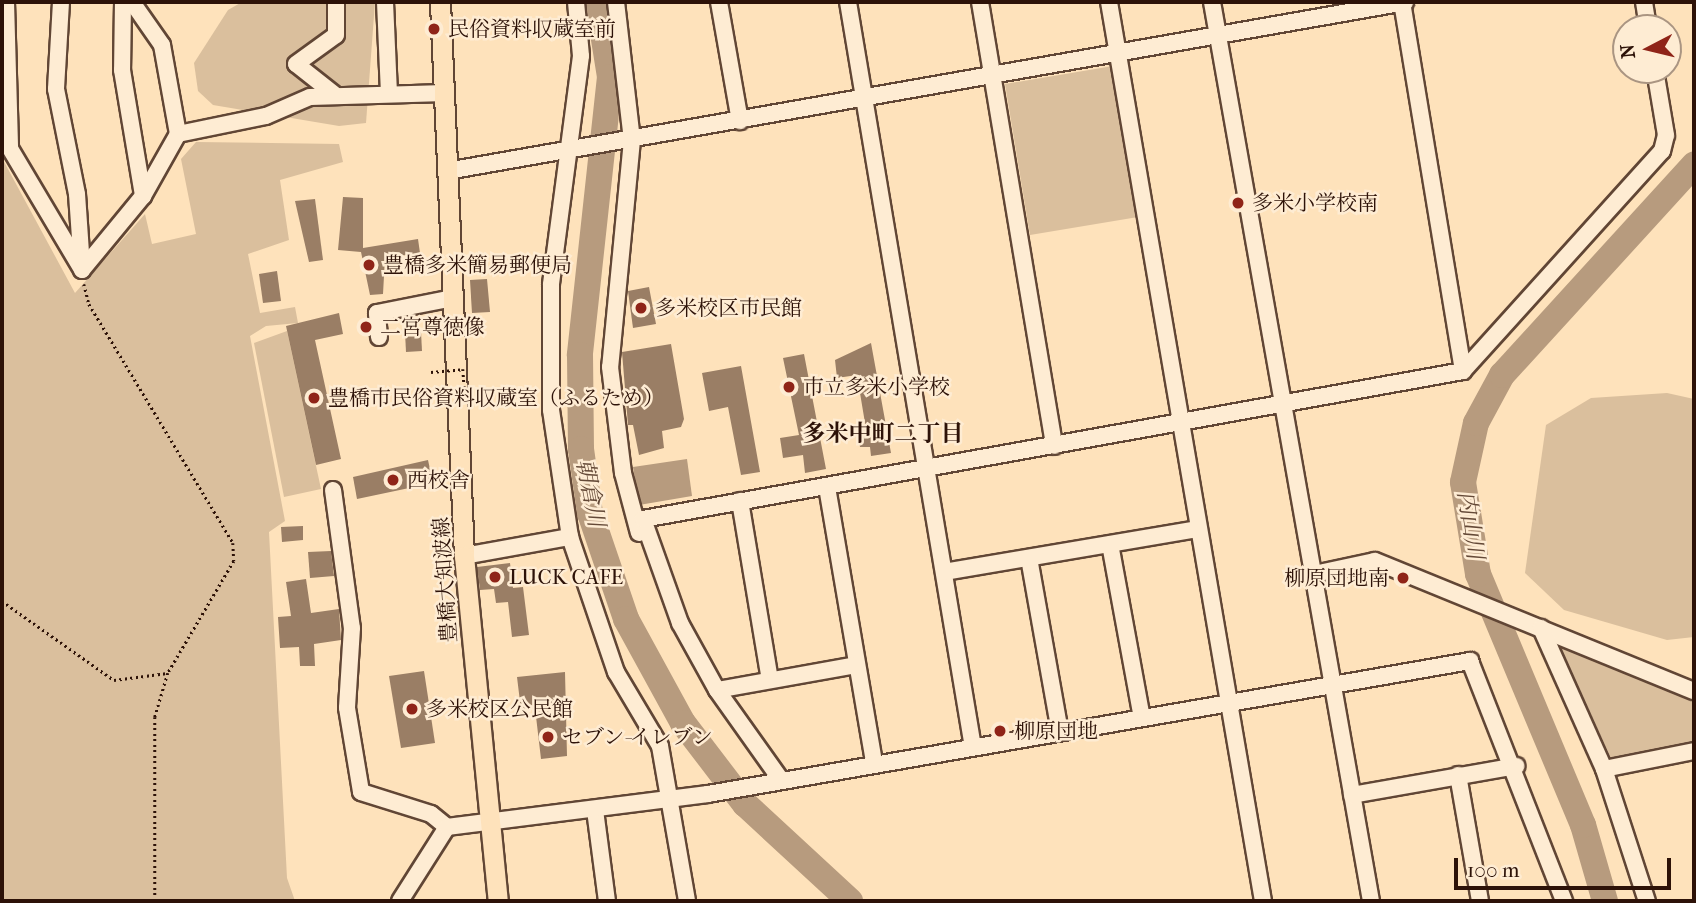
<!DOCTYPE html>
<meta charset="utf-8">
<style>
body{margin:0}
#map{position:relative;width:1696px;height:903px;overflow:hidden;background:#fee2bb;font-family:"IM FELL French Canon","Noto Serif JP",serif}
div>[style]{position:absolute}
.green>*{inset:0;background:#dabf9d}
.water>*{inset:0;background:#b79b7e}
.river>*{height:26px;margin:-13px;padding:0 13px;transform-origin:13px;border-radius:13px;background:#b79b7e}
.building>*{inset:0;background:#9a7e65}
.path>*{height:2.5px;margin-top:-1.25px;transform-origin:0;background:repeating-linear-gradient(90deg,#2d1208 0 2px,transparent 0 5.5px)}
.roads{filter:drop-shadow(2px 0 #614635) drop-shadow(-2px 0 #614635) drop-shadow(0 2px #614635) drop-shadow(0 -2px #614635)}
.minor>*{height:16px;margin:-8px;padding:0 8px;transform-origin:8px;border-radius:8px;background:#feecd3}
.major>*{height:19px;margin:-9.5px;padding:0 9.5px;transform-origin:9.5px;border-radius:9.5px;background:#fee2bb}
.path-bridge>*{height:2.5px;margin-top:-1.25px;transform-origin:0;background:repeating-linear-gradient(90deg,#2d1208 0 2px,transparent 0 5.5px)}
.dots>*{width:19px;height:19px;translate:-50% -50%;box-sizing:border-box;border:4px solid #feecd3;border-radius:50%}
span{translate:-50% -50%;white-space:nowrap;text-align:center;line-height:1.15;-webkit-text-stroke:5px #feecd3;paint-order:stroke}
.poi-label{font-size:21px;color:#2d1208}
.left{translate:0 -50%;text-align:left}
.right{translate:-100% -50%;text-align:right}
.street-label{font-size:21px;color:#2d1208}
.neighbourhood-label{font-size:23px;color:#2d1208;font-weight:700}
.water-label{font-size:23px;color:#644937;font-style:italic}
.frame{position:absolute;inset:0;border:4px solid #2d1208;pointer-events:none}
.north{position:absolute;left:1612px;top:14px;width:70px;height:70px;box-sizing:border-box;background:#feecd3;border:2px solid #aa9582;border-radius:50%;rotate:263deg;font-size:19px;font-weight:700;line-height:28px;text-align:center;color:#2d1208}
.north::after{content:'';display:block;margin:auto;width:24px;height:32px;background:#8f2418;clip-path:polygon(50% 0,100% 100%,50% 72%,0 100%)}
.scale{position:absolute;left:1454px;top:858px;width:217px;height:32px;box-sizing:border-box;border:4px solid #2d1208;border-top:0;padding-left:9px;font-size:21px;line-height:24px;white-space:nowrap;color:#2d1208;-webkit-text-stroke:5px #feecd3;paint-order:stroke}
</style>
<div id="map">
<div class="green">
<div style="clip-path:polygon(242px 2px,375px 2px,366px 123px,339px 126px,213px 105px,198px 91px,194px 63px,228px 10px)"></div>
<div style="clip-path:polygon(1113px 66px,1138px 217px,1030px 235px,1005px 84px)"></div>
<div style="clip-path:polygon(196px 142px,339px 144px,343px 162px,280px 180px,289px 240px,248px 254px,260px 313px,295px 307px,298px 323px,266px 326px,250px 336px,285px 521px,269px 532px,287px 878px,295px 901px,2px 901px,2px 158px,75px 293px,145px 214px,152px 244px,196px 234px,181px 159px)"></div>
<div style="clip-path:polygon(287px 331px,321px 489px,284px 497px,254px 343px)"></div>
<div style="clip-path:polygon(1667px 393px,1694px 399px,1694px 637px,1667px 640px,1564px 610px,1525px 573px,1546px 425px,1591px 398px)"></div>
<div style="clip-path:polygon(1559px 646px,1694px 702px,1694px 742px,1612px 760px)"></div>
</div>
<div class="water">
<div style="clip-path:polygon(687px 459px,692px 496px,639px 505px,633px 467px)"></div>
</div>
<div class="river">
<div style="left:598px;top:2px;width:76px;rotate:80.9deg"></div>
<div style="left:610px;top:77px;width:280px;rotate:96.2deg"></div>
<div style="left:580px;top:355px;width:94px;rotate:89.4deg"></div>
<div style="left:581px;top:449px;width:65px;rotate:82deg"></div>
<div style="left:590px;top:513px;width:112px;rotate:71.2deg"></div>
<div style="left:626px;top:619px;width:119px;rotate:61.3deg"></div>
<div style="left:683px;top:723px;width:102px;rotate:52.6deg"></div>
<div style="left:745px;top:804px;width:143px;rotate:42.7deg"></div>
<div style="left:1605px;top:901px;width:79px;rotate:-106.1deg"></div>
<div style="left:1583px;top:825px;width:272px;rotate:-112.7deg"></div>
<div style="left:1478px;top:574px;width:93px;rotate:-99.3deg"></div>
<div style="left:1463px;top:482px;width:60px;rotate:-77.6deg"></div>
<div style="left:1476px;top:423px;width:55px;rotate:-61.6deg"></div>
<div style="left:1502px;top:375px;width:285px;rotate:-47.6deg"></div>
</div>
<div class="building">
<div style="clip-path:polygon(343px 197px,363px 198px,363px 248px,418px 239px,420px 253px,385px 258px,383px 294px,370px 295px,361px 252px,338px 250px)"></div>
<div style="clip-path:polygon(315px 199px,323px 260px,309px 262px,295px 201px)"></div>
<div style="clip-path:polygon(277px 271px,281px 301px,263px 303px,259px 274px)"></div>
<div style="clip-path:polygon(487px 279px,490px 312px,472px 313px,470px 280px)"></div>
<div style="clip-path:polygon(649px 287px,656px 324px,633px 328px,628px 291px)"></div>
<div style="clip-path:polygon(339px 313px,343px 334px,315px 340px,341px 459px,316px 465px,286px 326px)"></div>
<div style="clip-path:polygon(405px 332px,421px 332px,422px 351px,406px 352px)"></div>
<div style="clip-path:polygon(871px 343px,891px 453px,871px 456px,870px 447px,860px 447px,857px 431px,866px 429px,857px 375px,837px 378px,835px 360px)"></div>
<div style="clip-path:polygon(671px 344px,684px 419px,681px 427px,662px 431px,664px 448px,639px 455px,633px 425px,628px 425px,622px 352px)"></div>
<div style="clip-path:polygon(804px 354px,826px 469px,805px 473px,803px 455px,783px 458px,780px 438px,799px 435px,783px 358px)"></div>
<div style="clip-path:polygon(741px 366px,760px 472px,741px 475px,728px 407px,709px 411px,702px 373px)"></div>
<div style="clip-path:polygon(428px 460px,433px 483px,357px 499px,353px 477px)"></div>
<div style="clip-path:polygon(303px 526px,303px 540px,282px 542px,281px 527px)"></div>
<div style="clip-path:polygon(331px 551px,334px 576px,310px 578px,308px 552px)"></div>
<div style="clip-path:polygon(510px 563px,513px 588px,523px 587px,529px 635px,512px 637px,508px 602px,496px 603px,494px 589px,480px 590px,477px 567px)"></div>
<div style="clip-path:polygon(306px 579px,311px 613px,339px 609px,341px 640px,314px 644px,315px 666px,300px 666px,299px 647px,280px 648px,278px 617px,291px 616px,286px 582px)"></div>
<div style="clip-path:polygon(424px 671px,435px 743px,401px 748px,389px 676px)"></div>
<div style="clip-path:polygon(565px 672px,567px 756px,541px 759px,535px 708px,521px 710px,517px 677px)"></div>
</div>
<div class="path">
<div style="left:84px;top:284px;width:21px;rotate:76deg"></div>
<div style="left:89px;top:304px;width:279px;rotate:58.9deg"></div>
<div style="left:233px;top:543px;width:18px;rotate:87deg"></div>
<div style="left:234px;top:561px;width:130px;rotate:120.5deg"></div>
<div style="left:2px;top:601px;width:137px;rotate:35.2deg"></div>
<div style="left:114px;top:680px;width:54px;rotate:-7.4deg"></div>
<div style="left:168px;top:673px;width:46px;rotate:106.5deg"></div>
<div style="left:155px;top:717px;width:184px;rotate:90deg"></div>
</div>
<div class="roads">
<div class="minor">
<div style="left:6px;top:2px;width:146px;rotate:88.4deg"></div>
<div style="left:61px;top:2px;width:87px;rotate:93.3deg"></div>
<div style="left:56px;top:89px;width:107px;rotate:78.7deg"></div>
<div style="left:77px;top:194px;width:73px;rotate:86.1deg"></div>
<div style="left:123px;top:2px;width:68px;rotate:90.8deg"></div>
<div style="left:122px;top:70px;width:128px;rotate:80.5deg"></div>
<div style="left:132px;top:2px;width:52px;rotate:55.1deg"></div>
<div style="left:162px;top:45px;width:90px;rotate:79.8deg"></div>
<div style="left:385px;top:2px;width:92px;rotate:87.5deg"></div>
<div style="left:576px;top:2px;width:54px;rotate:84.7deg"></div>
<div style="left:581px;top:56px;width:231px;rotate:97.5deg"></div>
<div style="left:551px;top:285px;width:125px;rotate:90deg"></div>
<div style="left:551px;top:410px;width:128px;rotate:81.5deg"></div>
<div style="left:570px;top:537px;width:143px;rotate:71.2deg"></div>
<div style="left:616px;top:672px;width:86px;rotate:59.3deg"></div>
<div style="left:660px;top:746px;width:157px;rotate:80.1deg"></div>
<div style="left:616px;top:2px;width:139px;rotate:83.4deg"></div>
<div style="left:632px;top:140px;width:228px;rotate:95.5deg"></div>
<div style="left:610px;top:367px;width:107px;rotate:83deg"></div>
<div style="left:623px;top:473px;width:62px;rotate:75.1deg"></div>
<div style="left:719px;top:2px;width:121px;rotate:80deg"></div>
<div style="left:848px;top:2px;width:755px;rotate:80.48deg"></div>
<div style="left:980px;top:2px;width:450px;rotate:80.5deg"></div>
<div style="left:1109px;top:2px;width:912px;rotate:80.28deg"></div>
<div style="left:1212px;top:2px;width:913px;rotate:79.97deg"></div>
<div style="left:1402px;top:2px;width:374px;rotate:80.6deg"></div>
<div style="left:1644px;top:2px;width:26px;rotate:81deg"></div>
<div style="left:334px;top:94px;width:48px;rotate:-141.7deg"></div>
<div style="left:296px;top:64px;width:49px;rotate:-35.9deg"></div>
<div style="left:336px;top:35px;width:33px;rotate:-90deg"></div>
<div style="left:2px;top:135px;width:157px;rotate:59.3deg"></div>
<div style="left:82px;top:270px;width:96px;rotate:-50.5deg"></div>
<div style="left:143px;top:196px;width:71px;rotate:-60.6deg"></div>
<div style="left:178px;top:134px;width:90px;rotate:-11.6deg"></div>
<div style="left:266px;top:116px;width:48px;rotate:-23.4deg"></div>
<div style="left:310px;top:97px;width:135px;rotate:-1.7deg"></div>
<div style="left:447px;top:171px;width:973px;rotate:-10deg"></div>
<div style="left:379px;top:337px;width:24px;rotate:-95deg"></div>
<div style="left:377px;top:313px;width:77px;rotate:-11.2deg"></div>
<div style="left:827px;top:487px;width:280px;rotate:80.3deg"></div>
<div style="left:333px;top:490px;width:139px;rotate:82.2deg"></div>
<div style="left:352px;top:628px;width:80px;rotate:93.6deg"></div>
<div style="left:347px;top:708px;width:85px;rotate:80.5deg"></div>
<div style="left:361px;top:792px;width:73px;rotate:17.4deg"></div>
<div style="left:431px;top:814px;width:21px;rotate:39deg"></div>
<div style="left:740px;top:501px;width:181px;rotate:80.5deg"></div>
<div style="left:1110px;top:544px;width:177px;rotate:79.6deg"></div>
<div style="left:464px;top:556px;width:108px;rotate:-10.2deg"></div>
<div style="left:1029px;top:558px;width:177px;rotate:79.9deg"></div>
<div style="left:944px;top:572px;width:258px;rotate:-9.6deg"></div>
<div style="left:1314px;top:574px;width:62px;rotate:-12deg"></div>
<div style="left:1375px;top:561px;width:344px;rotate:22.2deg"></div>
<div style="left:1541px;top:628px;width:154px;rotate:65.9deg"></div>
<div style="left:1604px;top:769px;width:139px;rotate:72deg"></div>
<div style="left:717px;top:690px;width:141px;rotate:-10.2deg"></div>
<div style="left:1604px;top:769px;width:92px;rotate:-11.3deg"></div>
<div style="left:1458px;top:775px;width:128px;rotate:80.1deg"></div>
<div style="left:781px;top:780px;width:110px;rotate:-125.4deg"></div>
<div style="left:717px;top:690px;width:77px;rotate:-118.9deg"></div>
<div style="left:680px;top:623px;width:110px;rotate:-109.6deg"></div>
<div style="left:643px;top:519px;width:833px;rotate:-10.23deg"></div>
<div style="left:1463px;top:371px;width:297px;rotate:-47.9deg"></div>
<div style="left:1662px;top:151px;width:16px;rotate:-76deg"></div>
<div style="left:1666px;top:135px;width:66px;rotate:-99.6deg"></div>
<div style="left:1352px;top:795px;width:167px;rotate:-10deg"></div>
<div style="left:595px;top:810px;width:92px;rotate:82.5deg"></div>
<div style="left:400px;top:901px;width:88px;rotate:-57.6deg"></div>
<div style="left:447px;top:827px;width:263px;rotate:-7.2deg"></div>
<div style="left:708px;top:794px;width:774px;rotate:-9.9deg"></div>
<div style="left:1470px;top:661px;width:258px;rotate:68.6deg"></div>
</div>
<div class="major">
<div style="left:440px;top:2px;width:555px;rotate:87.52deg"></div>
<div style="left:464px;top:556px;width:347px;rotate:84.4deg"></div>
</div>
</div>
<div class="path-bridge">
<div style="left:431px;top:372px;width:32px;rotate:-5deg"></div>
<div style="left:463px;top:369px;width:28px;rotate:86deg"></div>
</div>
<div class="dots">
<div style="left:434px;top:29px;background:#8f2418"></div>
<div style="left:1238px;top:203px;background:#8f2418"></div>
<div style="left:369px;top:265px;background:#8f2418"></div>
<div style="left:641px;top:308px;background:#8f2418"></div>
<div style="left:366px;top:327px;background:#8f2418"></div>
<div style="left:789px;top:387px;background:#8f2418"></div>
<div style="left:314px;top:398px;background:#8f2418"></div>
<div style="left:393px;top:480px;background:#8f2418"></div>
<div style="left:495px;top:577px;background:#8f2418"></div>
<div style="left:1403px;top:578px;background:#8f2418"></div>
<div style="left:412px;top:709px;background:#8f2418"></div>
<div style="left:1000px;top:731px;background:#8f2418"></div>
<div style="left:548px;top:737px;background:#8f2418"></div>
</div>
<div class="poi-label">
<span class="left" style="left:448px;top:29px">民俗資料収蔵室前</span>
<span class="left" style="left:1252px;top:203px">多米小学校南</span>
<span class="left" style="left:383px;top:265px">豊橋多米簡易郵便局</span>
<span class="left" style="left:655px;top:308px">多米校区市民館</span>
<span class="left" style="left:380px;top:327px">二宮尊徳像</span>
<span class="left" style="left:803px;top:387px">市立多米小学校</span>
<span class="left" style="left:328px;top:398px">豊橋市民俗資料収蔵室（ふるため）</span>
<span class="left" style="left:407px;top:480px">西校舎</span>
<span class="left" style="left:509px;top:577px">LUCK CAFE</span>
<span class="right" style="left:1389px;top:578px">柳原団地南</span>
<span class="left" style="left:426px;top:709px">多米校区公民館</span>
<span class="left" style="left:1014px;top:731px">柳原団地</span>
<span class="left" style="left:562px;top:737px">セブン-イレブン</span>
</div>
<div class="street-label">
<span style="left:445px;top:580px;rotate:-94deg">豊橋大知波線</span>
</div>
<div class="neighbourhood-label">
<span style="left:883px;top:434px">多米中町二丁目</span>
</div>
<div class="water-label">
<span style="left:590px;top:493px;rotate:79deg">朝倉川</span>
<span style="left:1470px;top:525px;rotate:81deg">内山川</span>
</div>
<div class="frame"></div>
<div class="north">N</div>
<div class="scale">100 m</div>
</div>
